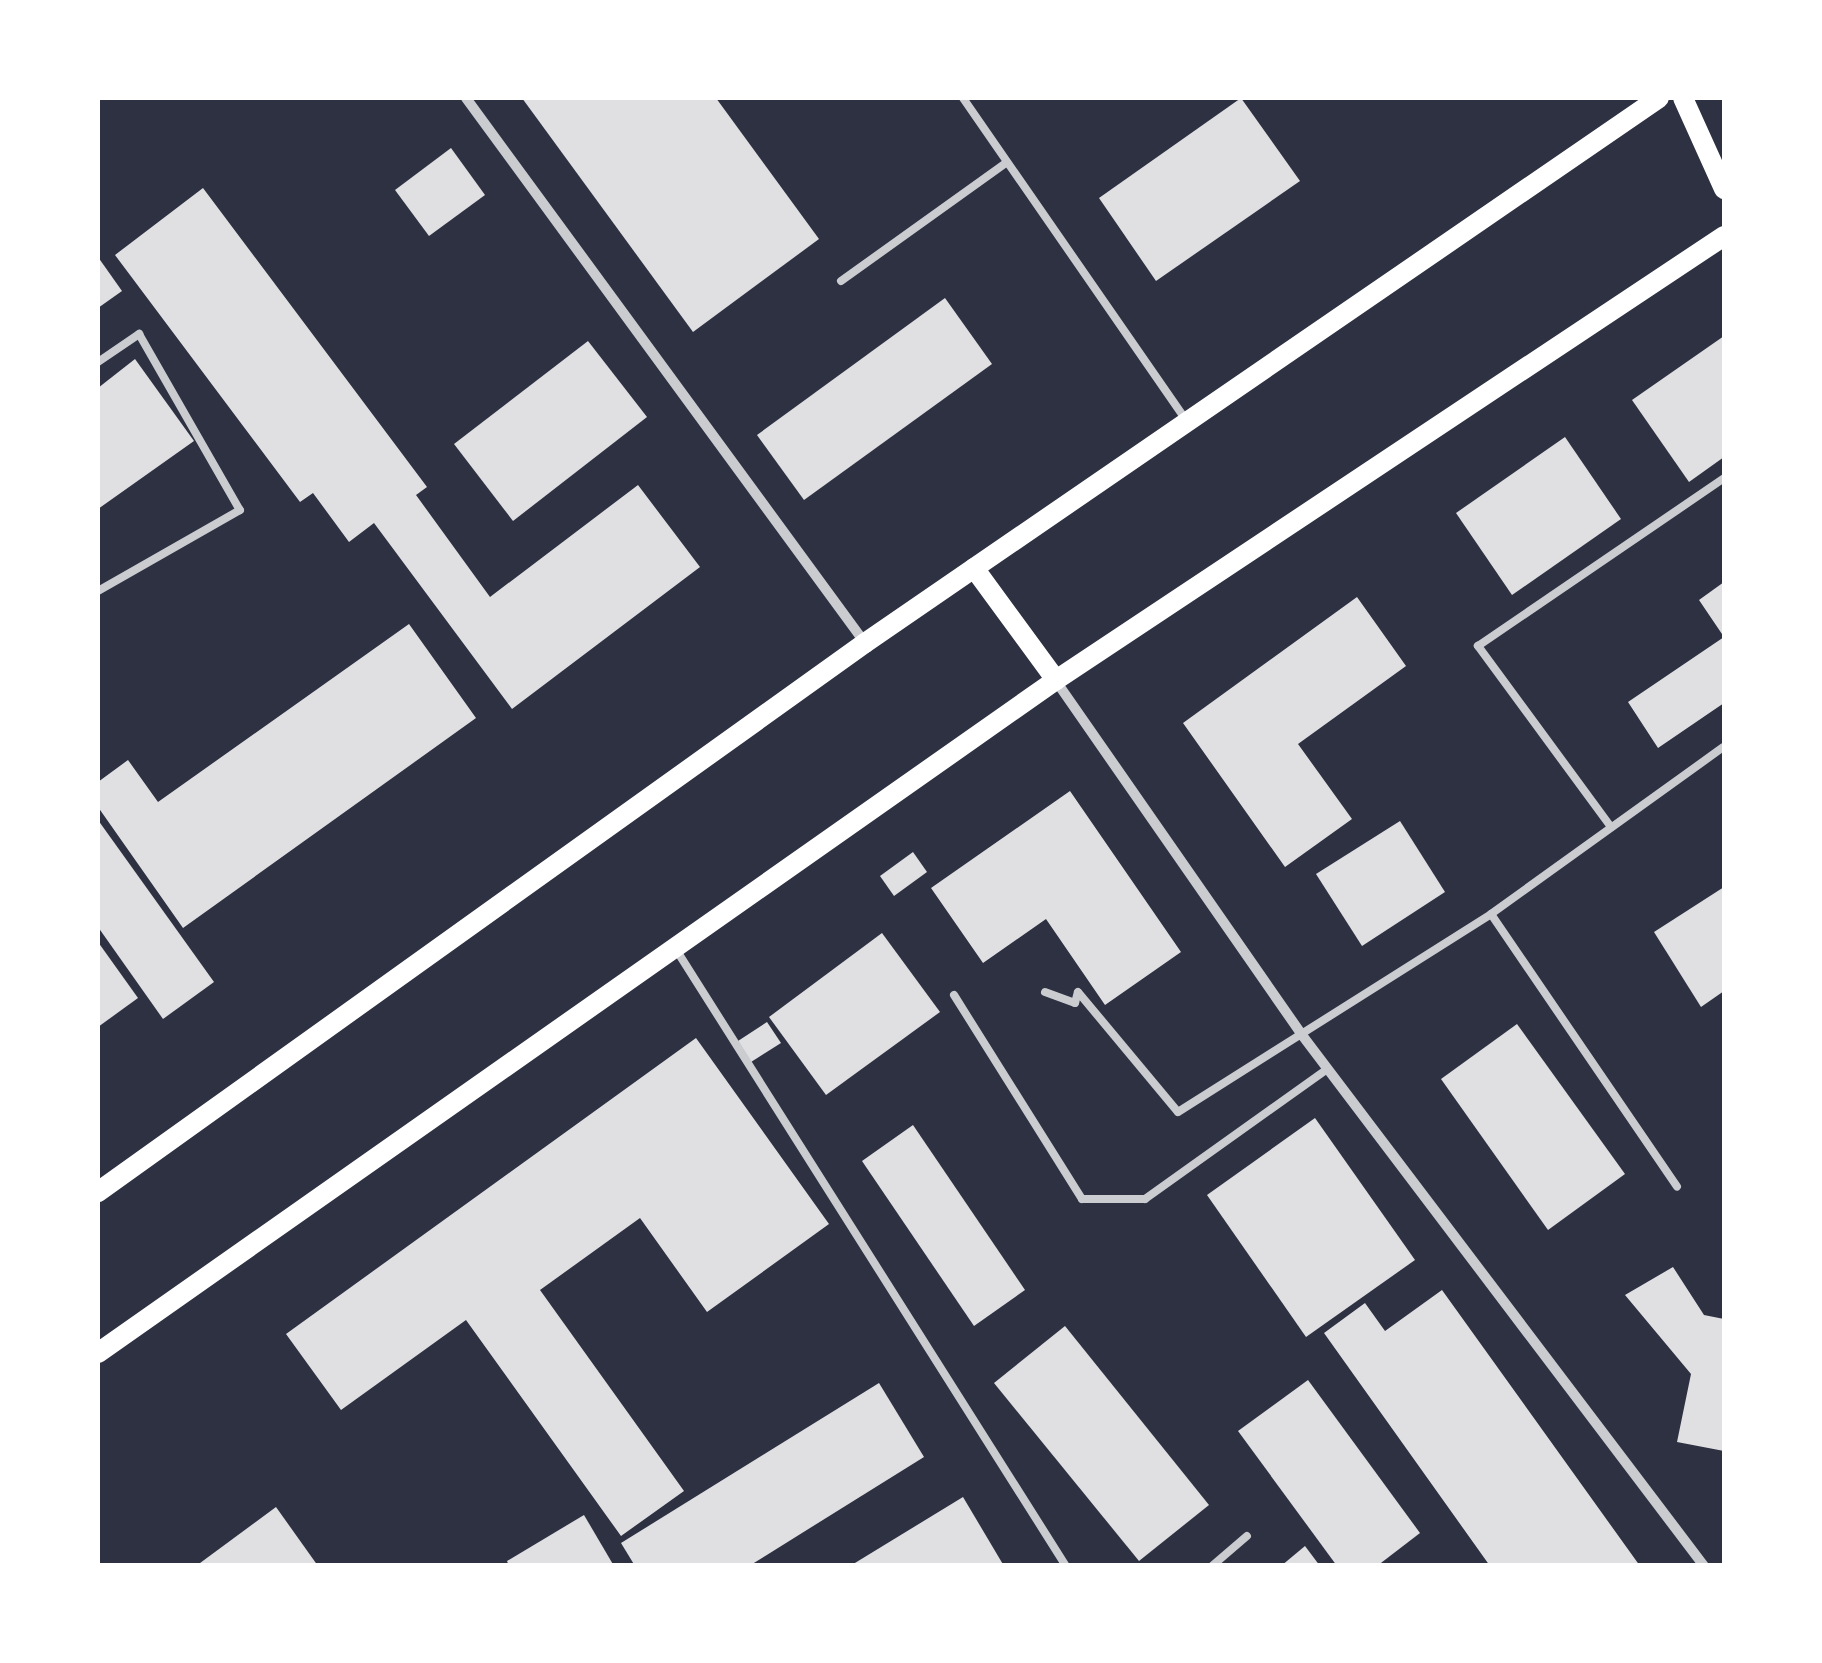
<!DOCTYPE html>
<style>
body{margin:0}
#map{position:relative;width:1822px;height:1663px;overflow:hidden;background:#2d3142;font-family:Merriweather,serif}
div>[style]{position:absolute}
.building>*{inset:0;background:#e0e0e3}
.service>*{height:8px;margin:-4px;padding:0 4px;transform-origin:4px;border-radius:4px;background:#caccd0}
.minor>*{height:10px;margin:-5px;padding:0 5px;transform-origin:5px;border-radius:5px;background:#caccd0}
.secondary>*{height:20px;margin:-10px;padding:0 10px;transform-origin:10px;border-radius:10px;background:#fff}
span{translate:-50% -50%;white-space:nowrap;text-align:center;line-height:1.15;-webkit-text-stroke:9px #fff;paint-order:stroke}
.frame{position:absolute;inset:0;border:100px solid #fff;pointer-events:none}
</style>
<div id="map">
<div class="building">
<div style="clip-path:polygon(522px 98px,716px 98px,819px 239px,693px 332px)"></div>
<div style="clip-path:polygon(1241px 98px,1300px 181px,1156px 281px,1099px 198px)"></div>
<div style="clip-path:polygon(451px 148px,485px 195px,429px 236px,395px 190px)"></div>
<div style="clip-path:polygon(203px 188px,427px 487px,416px 495px,490px 597px,638px 485px,700px 567px,512px 709px,374px 523px,349px 542px,313px 493px,300px 502px,115px 255px)"></div>
<div style="clip-path:polygon(98px 257px,122px 291px,98px 308px)"></div>
<div style="clip-path:polygon(945px 298px,992px 364px,804px 500px,757px 435px)"></div>
<div style="clip-path:polygon(1724px 336px,1724px 457px,1689px 482px,1632px 400px)"></div>
<div style="clip-path:polygon(588px 341px,647px 417px,513px 521px,454px 444px)"></div>
<div style="clip-path:polygon(135px 359px,194px 441px,98px 509px,98px 388px)"></div>
<div style="clip-path:polygon(1565px 437px,1621px 519px,1512px 595px,1456px 513px)"></div>
<div style="clip-path:polygon(1724px 582px,1724px 703px,1658px 748px,1628px 702px,1724px 637px,1699px 600px)"></div>
<div style="clip-path:polygon(1357px 597px,1406px 666px,1298px 744px,1352px 819px,1285px 867px,1183px 723px)"></div>
<div style="clip-path:polygon(409px 624px,476px 718px,183px 928px,98px 807px,98px 782px,128px 760px,158px 802px)"></div>
<div style="clip-path:polygon(1070px 791px,1181px 952px,1105px 1005px,1046px 919px,983px 963px,931px 888px)"></div>
<div style="clip-path:polygon(98px 820px,214px 982px,163px 1019px,98px 927px)"></div>
<div style="clip-path:polygon(1400px 821px,1445px 892px,1362px 946px,1316px 874px)"></div>
<div style="clip-path:polygon(913px 852px,927px 872px,894px 896px,880px 876px)"></div>
<div style="clip-path:polygon(1724px 887px,1724px 991px,1701px 1007px,1654px 932px)"></div>
<div style="clip-path:polygon(882px 933px,940px 1012px,826px 1095px,769px 1017px)"></div>
<div style="clip-path:polygon(98px 942px,138px 998px,98px 1027px)"></div>
<div style="clip-path:polygon(767px 1022px,781px 1043px,751px 1062px,738px 1041px)"></div>
<div style="clip-path:polygon(1517px 1024px,1625px 1174px,1548px 1230px,1441px 1079px)"></div>
<div style="clip-path:polygon(696px 1038px,829px 1224px,707px 1312px,640px 1218px,540px 1290px,684px 1491px,621px 1536px,466px 1320px,341px 1410px,286px 1334px)"></div>
<div style="clip-path:polygon(1315px 1118px,1415px 1260px,1306px 1337px,1207px 1195px)"></div>
<div style="clip-path:polygon(913px 1125px,1025px 1290px,974px 1326px,862px 1161px)"></div>
<div style="clip-path:polygon(1673px 1267px,1704px 1315px,1724px 1319px,1724px 1451px,1677px 1442px,1691px 1374px,1625px 1295px)"></div>
<div style="clip-path:polygon(1442px 1290px,1640px 1566px,1490px 1566px,1324px 1333px,1365px 1303px,1385px 1331px)"></div>
<div style="clip-path:polygon(1065px 1326px,1209px 1505px,1139px 1561px,994px 1383px)"></div>
<div style="clip-path:polygon(1308px 1380px,1420px 1533px,1377px 1566px,1337px 1566px,1238px 1431px)"></div>
<div style="clip-path:polygon(879px 1383px,924px 1457px,749px 1566px,635px 1566px,621px 1543px)"></div>
<div style="clip-path:polygon(963px 1497px,1004px 1566px,850px 1566px)"></div>
<div style="clip-path:polygon(276px 1507px,318px 1566px,196px 1566px)"></div>
<div style="clip-path:polygon(584px 1515px,614px 1566px,509px 1566px,507px 1561px)"></div>
<div style="clip-path:polygon(1305px 1546px,1320px 1566px,1281px 1566px)"></div>
</div>
<div class="service">
<div style="left:963px;top:98px;width:393px;rotate:55.3deg"></div>
<div style="left:841px;top:281px;width:204px;rotate:-35.6deg"></div>
<div style="left:98px;top:362px;width:50px;rotate:-34.3deg"></div>
<div style="left:139px;top:334px;width:203px;rotate:60.2deg"></div>
<div style="left:240px;top:510px;width:163px;rotate:150.3deg"></div>
<div style="left:1611px;top:827px;width:225px;rotate:-126.3deg"></div>
<div style="left:1478px;top:646px;width:298px;rotate:-34.3deg"></div>
<div style="left:1491px;top:914px;width:286px;rotate:-35.7deg"></div>
<div style="left:677px;top:951px;width:728px;rotate:57.69deg"></div>
<div style="left:1045px;top:992px;width:32px;rotate:20deg"></div>
<div style="left:1075px;top:1003px;width:11px;rotate:-75deg"></div>
<div style="left:1078px;top:992px;width:156px;rotate:50.2deg"></div>
<div style="left:1178px;top:1112px;width:370px;rotate:-32.3deg"></div>
<div style="left:1491px;top:914px;width:330px;rotate:55.7deg"></div>
<div style="left:954px;top:995px;width:241px;rotate:57.9deg"></div>
<div style="left:1082px;top:1199px;width:63px"></div>
<div style="left:1145px;top:1199px;width:224px;rotate:-35.5deg"></div>
<div style="left:1212px;top:1566px;width:46px;rotate:-40.6deg"></div>
</div>
<div class="minor">
<div style="left:466px;top:98px;width:675px;rotate:53.79deg"></div>
<div style="left:1056px;top:681px;width:431px;rotate:55.2deg"></div>
<div style="left:1302px;top:1035px;width:666px;rotate:52.87deg"></div>
</div>
<div class="secondary">
<div style="left:1683px;top:98px;width:100px;rotate:65.7deg"></div>
<div style="left:974px;top:568px;width:139px;rotate:53.8deg"></div>
<div style="left:98px;top:1192px;width:943px;rotate:-35.59deg"></div>
<div style="left:865px;top:643px;width:963px;rotate:-34.47deg"></div>
<div style="left:98px;top:1353px;width:1171px;rotate:-35.09deg"></div>
<div style="left:1056px;top:680px;width:802px;rotate:-33.61deg"></div>
</div>
<div class="frame"></div>
</div>
